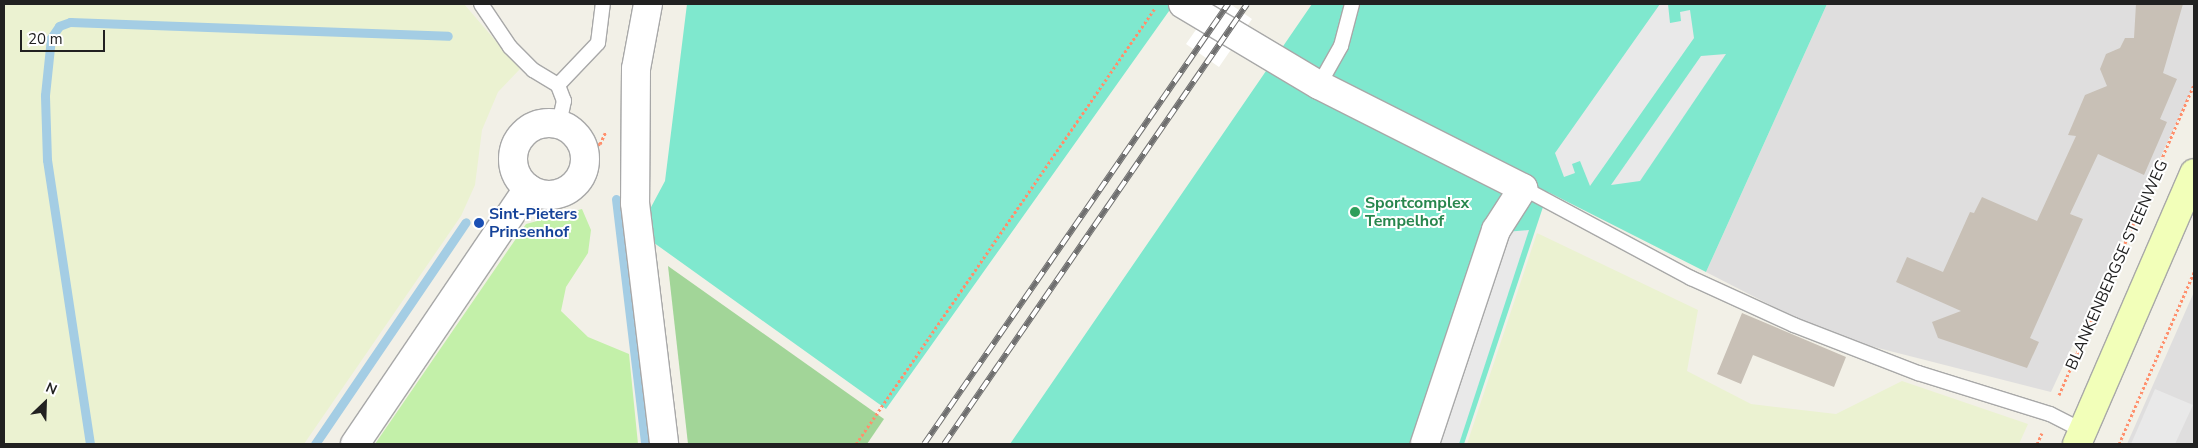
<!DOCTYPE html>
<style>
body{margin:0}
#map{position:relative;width:2198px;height:448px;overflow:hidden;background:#f2f0e7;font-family:"Nunito Sans",sans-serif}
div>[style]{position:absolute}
.residential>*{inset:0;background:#dfdede}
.farmland>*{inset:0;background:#ebf2d1}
.grass>*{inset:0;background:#c3f0a9}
.forest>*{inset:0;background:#a2d598}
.pitch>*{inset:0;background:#7fe8ce}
.parking>*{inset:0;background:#e9e9e9}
.pier>*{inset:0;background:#fff}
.stream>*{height:9px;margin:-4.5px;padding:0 4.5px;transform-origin:4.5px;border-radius:4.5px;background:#a4cde4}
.building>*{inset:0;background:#c8c0b6}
.path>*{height:3px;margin-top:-1.5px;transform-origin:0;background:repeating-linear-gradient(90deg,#ff8f6c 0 2.5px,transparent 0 5px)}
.roads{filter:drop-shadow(1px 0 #a8a8a8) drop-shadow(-1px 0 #a8a8a8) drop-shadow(0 1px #a8a8a8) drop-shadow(0 -1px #a8a8a8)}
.lane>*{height:14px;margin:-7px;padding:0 7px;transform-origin:7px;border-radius:7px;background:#fff}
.street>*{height:28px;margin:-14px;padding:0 14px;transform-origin:14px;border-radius:14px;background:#fff}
.street>.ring{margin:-14px;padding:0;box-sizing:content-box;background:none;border:28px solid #fff;border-radius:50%}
.secondary>*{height:28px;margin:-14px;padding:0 14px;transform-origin:14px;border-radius:14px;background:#f2ffb9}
.rail>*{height:5.5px;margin-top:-2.75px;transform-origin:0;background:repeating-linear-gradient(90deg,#fff 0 11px,#6f6f6f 0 22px);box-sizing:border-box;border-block:1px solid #6f6f6f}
.dots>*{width:14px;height:14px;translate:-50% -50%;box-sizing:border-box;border:2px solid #fff;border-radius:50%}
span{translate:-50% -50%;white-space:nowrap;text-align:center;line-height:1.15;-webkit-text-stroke:4px #fff;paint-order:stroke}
.leisure-label{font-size:16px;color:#27864d;font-weight:700}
.left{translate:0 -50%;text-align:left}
.transit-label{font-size:16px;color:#164399;font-weight:700}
.street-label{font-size:16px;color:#212121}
.frame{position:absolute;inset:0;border:5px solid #212121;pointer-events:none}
.north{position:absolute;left:20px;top:378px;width:50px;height:50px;-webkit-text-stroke:4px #fff;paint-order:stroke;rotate:24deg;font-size:14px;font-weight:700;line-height:20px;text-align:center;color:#212121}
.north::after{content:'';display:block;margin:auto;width:18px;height:22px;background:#212121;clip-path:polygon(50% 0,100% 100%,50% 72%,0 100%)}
.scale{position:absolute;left:20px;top:30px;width:85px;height:22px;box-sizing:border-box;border:2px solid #212121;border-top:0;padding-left:6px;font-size:15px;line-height:18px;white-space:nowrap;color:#212121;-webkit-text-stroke:4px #fff;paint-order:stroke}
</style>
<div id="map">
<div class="residential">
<div style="clip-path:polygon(1827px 4px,2194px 4px,2194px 85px,2051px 392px,1831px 336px,1706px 272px)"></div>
<div style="clip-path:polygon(2194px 292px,2194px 444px,2127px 444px)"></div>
</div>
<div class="farmland">
<div style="clip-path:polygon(4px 4px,464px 4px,520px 69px,498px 92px,482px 130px,475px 185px,461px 216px,304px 444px,4px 444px)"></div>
<div style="clip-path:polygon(1537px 233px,1698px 310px,1687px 371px,1751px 404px,1836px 414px,1902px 381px,2028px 424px,2019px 444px,1467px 444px)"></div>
</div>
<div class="grass">
<div style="clip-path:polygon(582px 209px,591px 230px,588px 253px,566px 287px,561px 311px,588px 337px,629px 354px,638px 444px,375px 444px,526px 224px)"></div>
</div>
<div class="forest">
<div style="clip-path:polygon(668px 266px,884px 419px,867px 444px,688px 444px)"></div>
</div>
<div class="pitch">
<div style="clip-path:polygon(687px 4px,1174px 4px,886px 409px,643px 235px,642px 224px,665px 181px)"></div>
<div style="clip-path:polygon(1312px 4px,1827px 4px,1706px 272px,1548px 192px,1464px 444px,1010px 444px)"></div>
</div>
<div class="parking">
<div style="clip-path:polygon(1660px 4px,1668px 4px,1670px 23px,1681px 21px,1680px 12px,1690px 10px,1694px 38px,1590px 186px,1580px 161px,1572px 164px,1575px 173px,1564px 177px,1555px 153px)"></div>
<div style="clip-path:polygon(1726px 54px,1640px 181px,1611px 185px,1701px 56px)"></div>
<div style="clip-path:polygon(1529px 230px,1459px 444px,1434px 444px,1505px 232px)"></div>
<div style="clip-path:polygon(2155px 389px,2193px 405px,2175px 444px,2131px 444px)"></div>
</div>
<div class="pier">
<div style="clip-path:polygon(1214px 4px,1230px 4px,1252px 19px,1219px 67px,1186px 44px)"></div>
</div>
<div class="stream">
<div style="left:616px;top:199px;width:247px;rotate:83.2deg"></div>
<div style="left:90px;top:444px;width:287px;rotate:-98.6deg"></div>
<div style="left:47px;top:160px;width:65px;rotate:-91.8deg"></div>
<div style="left:45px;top:95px;width:57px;rotate:-84deg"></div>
<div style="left:51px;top:38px;width:14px;rotate:-56deg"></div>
<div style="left:59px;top:26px;width:12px;rotate:-20deg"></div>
<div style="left:70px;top:22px;width:378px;rotate:2.1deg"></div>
<div style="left:315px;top:444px;width:268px;rotate:-55.8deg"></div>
</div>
<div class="building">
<div style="clip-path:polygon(2136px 4px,2183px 4px,2163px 73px,2177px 79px,2160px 119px,2167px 122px,2144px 175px,2098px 154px,2070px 214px,2083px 219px,2030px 338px,2039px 342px,2027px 368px,1938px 338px,1932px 322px,1961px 311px,1896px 282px,1907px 257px,1943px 272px,1970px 212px,1974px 213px,1982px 197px,2037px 221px,2076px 136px,2068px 135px,2085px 95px,2107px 86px,2100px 69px,2106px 54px,2120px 48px,2125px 38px,2134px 38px)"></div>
<div style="clip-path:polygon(1742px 313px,1846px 357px,1834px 387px,1753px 355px,1741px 384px,1717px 374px)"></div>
</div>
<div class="path">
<div style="left:584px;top:150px;width:17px;rotate:-21deg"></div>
<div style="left:600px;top:144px;width:14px;rotate:-65deg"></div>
<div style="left:2059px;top:395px;width:339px;rotate:-66.5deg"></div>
<div style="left:856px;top:444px;width:529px;rotate:-55.56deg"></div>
<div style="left:2037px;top:444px;width:12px;rotate:-66deg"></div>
<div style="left:2119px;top:444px;width:188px;rotate:-66.4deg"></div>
</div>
<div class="roads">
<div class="lane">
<div style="left:481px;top:4px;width:52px;rotate:56deg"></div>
<div style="left:510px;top:47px;width:33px;rotate:45deg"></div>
<div style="left:533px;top:70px;width:29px;rotate:31deg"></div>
<div style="left:1319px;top:85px;width:45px;rotate:-60.6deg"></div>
<div style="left:1341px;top:46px;width:43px;rotate:-75.3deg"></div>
<div style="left:559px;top:124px;width:24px;rotate:-78deg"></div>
<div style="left:564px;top:101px;width:17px;rotate:-111deg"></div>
<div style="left:558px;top:85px;width:58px;rotate:-46.4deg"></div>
<div style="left:598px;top:43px;width:39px;rotate:-83deg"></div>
<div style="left:1523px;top:188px;width:191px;rotate:28.2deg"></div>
<div style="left:1691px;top:278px;width:113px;rotate:24.5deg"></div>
<div style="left:1794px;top:325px;width:133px;rotate:21.2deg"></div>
<div style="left:1918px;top:373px;width:138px;rotate:17.3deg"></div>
<div style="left:2050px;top:414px;width:38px;rotate:27deg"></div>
</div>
<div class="street">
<div style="left:648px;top:4px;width:66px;rotate:100.5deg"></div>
<div style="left:636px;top:69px;width:134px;rotate:90.4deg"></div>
<div style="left:635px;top:203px;width:243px;rotate:83.1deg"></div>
<div style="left:1183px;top:4px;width:158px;rotate:30.8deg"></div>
<div style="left:1319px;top:85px;width:229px;rotate:26.8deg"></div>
<div style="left:1523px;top:188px;width:50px;rotate:122.7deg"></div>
<div style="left:1496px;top:230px;width:225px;rotate:108.4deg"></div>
<div class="ring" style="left:513px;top:123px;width:44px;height:44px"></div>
<div style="left:355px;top:444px;width:309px;rotate:-55.9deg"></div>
</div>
<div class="secondary">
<div style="left:2077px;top:444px;width:295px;rotate:-66.6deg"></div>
</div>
</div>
<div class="rail">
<div style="left:924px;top:444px;width:535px;rotate:-55.36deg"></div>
<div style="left:944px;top:444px;width:534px;rotate:-55.45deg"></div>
</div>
<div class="dots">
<div style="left:1355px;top:212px;background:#2e9e5b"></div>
<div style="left:479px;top:223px;background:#1a4fb4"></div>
</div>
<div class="leisure-label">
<span class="left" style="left:1365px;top:212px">Sportcomplex<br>Tempelhof</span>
</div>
<div class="transit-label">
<span class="left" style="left:489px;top:223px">Sint-Pieters<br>Prinsenhof</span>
</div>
<div class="street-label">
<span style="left:2117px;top:265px;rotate:-66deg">BLANKENBERGSE STEENWEG</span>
</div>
<div class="frame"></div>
<div class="north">N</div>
<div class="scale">20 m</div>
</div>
